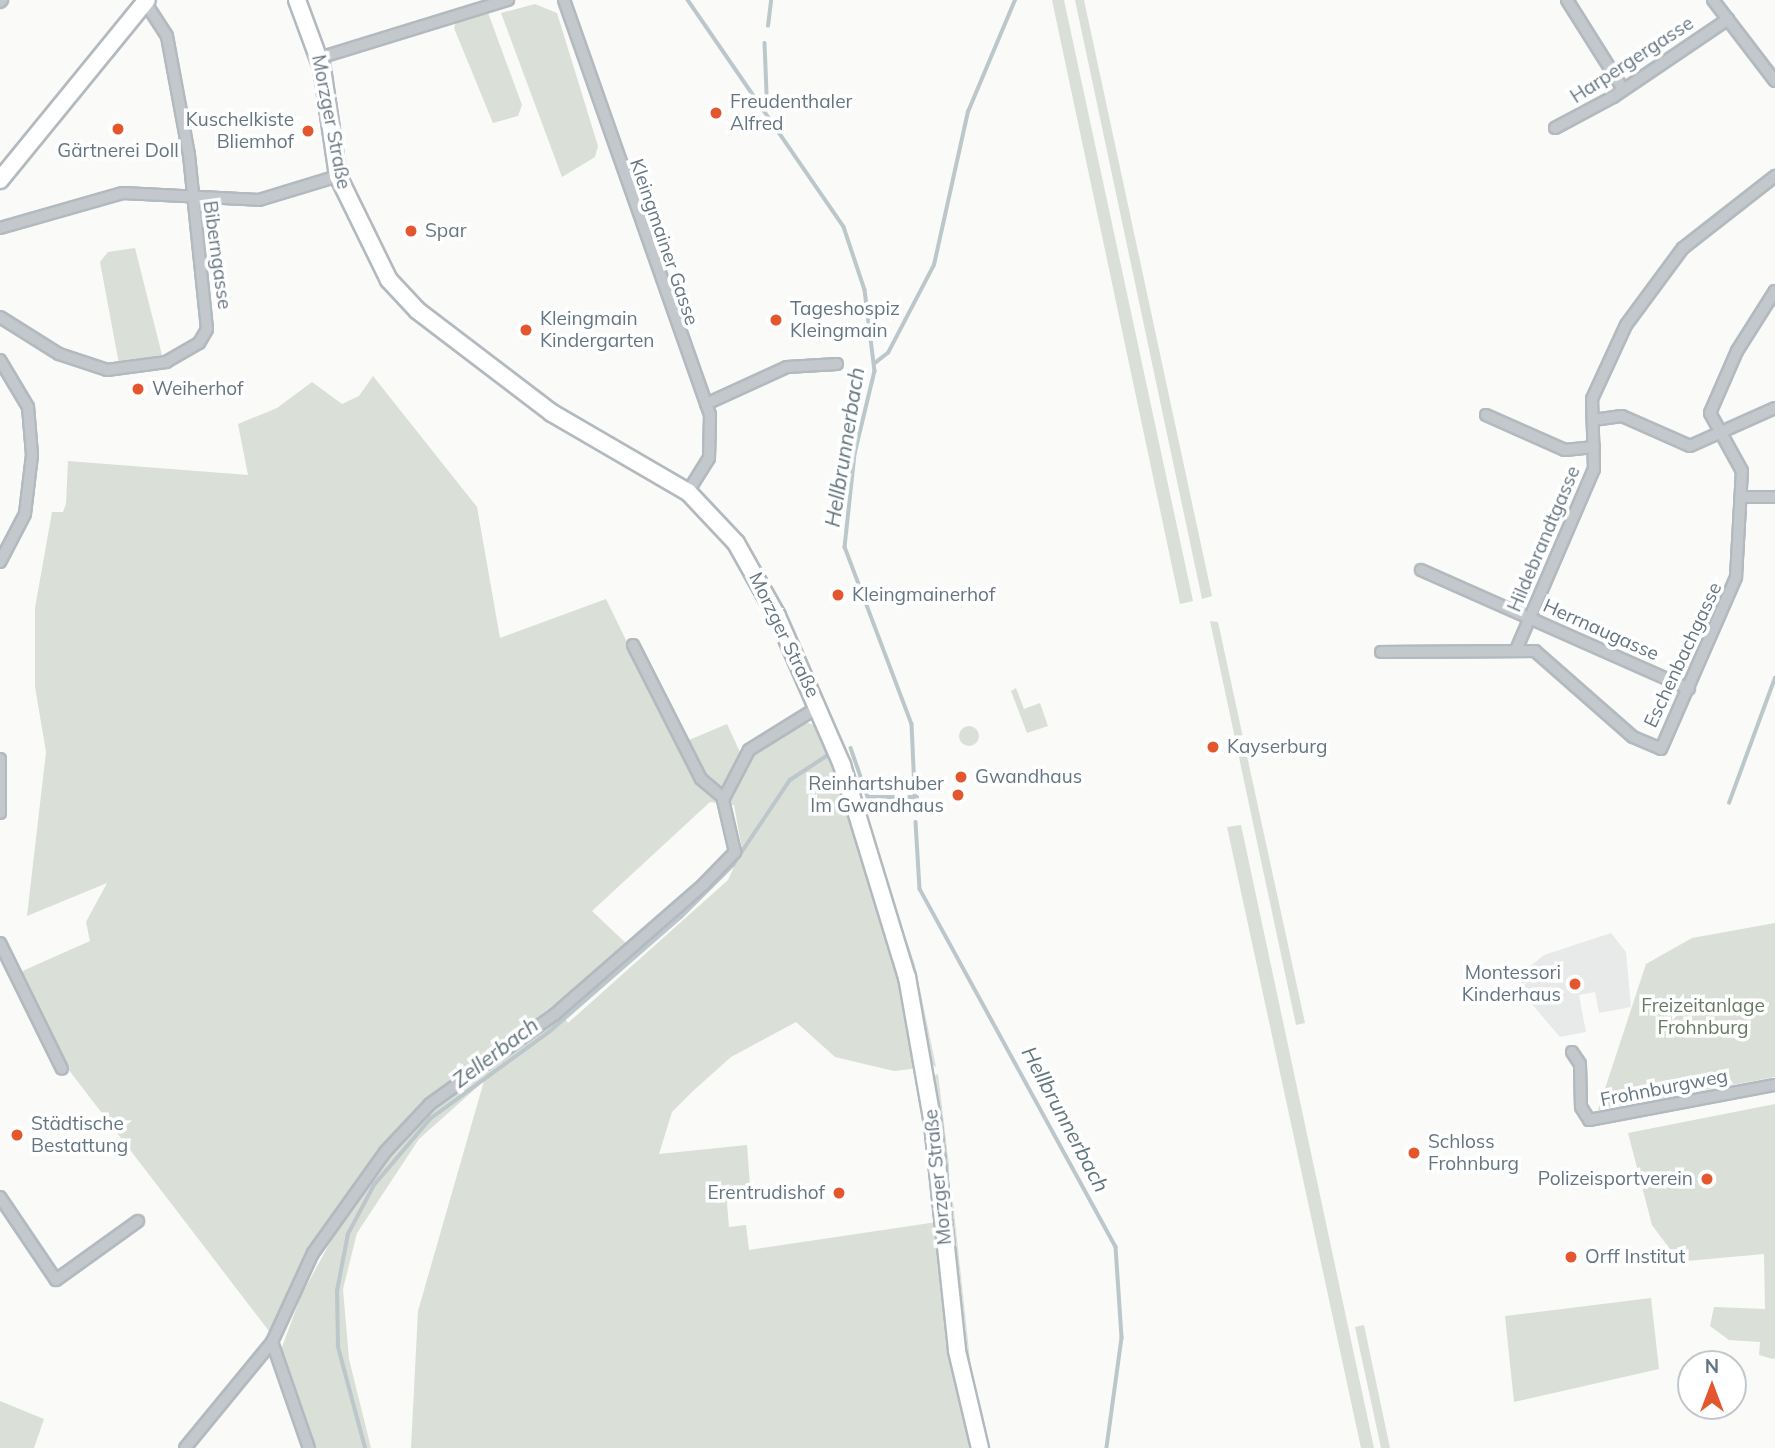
<!DOCTYPE html>
<meta charset="utf-8">
<style>
body{margin:0}
#map{position:relative;width:1775px;height:1448px;overflow:hidden;background:#fafaf8;font-family:Mulish,sans-serif}
div>[style]{position:absolute}
.built>*{inset:0;background:#e8e9e9}
.green>*{inset:0;background:#dadfd7}
.round{border-radius:50%}
.stream>*{height:3.5px;margin:-1.75px;padding:0 1.75px;transform-origin:1.75px;border-radius:1.75px;background:#bbc7cb}
.roads{filter:drop-shadow(2px 0 #b3babf) drop-shadow(-2px 0 #b3babf) drop-shadow(0 2px #b3babf) drop-shadow(0 -2px #b3babf)}
.street>*{height:10px;margin:-5px;padding:0 5px;transform-origin:5px;border-radius:5px;background:#c3c8cc}
.secondary>*{height:16px;margin:-8px;padding:0 8px;transform-origin:8px;border-radius:8px;background:#fff}
.dots>*{width:19px;height:19px;translate:-50% -50%;box-sizing:border-box;border:4px solid #fff;border-radius:50%}
span{translate:-50% -50%;white-space:nowrap;text-align:center;line-height:1.15;-webkit-text-stroke:7px #fff;paint-order:stroke}
.street-label{font-size:19px;color:#657683}
.poi-label{font-size:19px;color:#657683}
.left{translate:0 -50%;text-align:left}
.right{translate:-100% -50%;text-align:right}
.park-label{font-size:19px;color:#687a64}
.water-label{font-size:21px;color:#60757c;font-style:italic}
.north{position:absolute;left:1677px;top:1350px;width:70px;height:70px;box-sizing:border-box;background:#fff;border:2px solid #c1c8cd;border-radius:50%;rotate:0deg;font-size:19px;font-weight:700;line-height:28px;text-align:center;color:#657683}
.north::after{content:'';display:block;margin:auto;width:24px;height:32px;background:#e4572e;clip-path:polygon(50% 0,100% 100%,50% 72%,0 100%)}
</style>
<div id="map">
<div class="built">
<div style="clip-path:polygon(1611px 933px,1626px 952px,1631px 1007px,1599px 1013px,1595px 992px,1579px 995px,1586px 1032px,1560px 1037px,1529px 1001px,1518px 976px,1544px 955px)"></div>
</div>
<div class="green">
<div style="clip-path:polygon(1052px 0,1064px 0,1193px 601px,1180px 604px)"></div>
<div style="clip-path:polygon(1075px 0,1084px 0,1212px 596px,1202px 599px)"></div>
<div style="clip-path:polygon(535px 4px,557px 13px,598px 146px,595px 157px,562px 177px,501px 13px)"></div>
<div style="clip-path:polygon(487px 10px,522px 105px,518px 116px,493px 123px,454px 28px,457px 19px)"></div>
<div style="clip-path:polygon(135px 248px,162px 355px,119px 364px,100px 262px,108px 252px)"></div>
<div style="clip-path:polygon(373px 376px,477px 507px,500px 638px,606px 599px,677px 745px,727px 724px,745px 763px,778px 734px,806px 722px,819px 727px,897px 960px,919px 1068px,894px 1071px,835px 1057px,796px 1022px,731px 1057px,693px 1091px,672px 1112px,659px 1154px,747px 1145px,750px 1186px,726px 1192px,729px 1227px,746px 1225px,749px 1250px,937px 1222px,952px 1362px,972px 1448px,411px 1448px,418px 1311px,484px 1081px,419px 1139px,357px 1233px,343px 1289px,349px 1359px,371px 1448px,312px 1448px,279px 1355px,301px 1296px,345px 1215px,416px 1124px,562px 1014px,568px 1023px,728px 880px,742px 849px,734px 805px,710px 802px,592px 911px,630px 947px,422px 1105px,369px 1162px,320px 1231px,272px 1335px,55px 1052px,18px 973px,90px 941px,86px 922px,107px 883px,27px 916px,46px 752px,35px 687px,35px 608px,52px 512px,63px 512px,66px 504px,68px 461px,248px 475px,238px 424px,277px 408px,312px 382px,342px 404px,359px 396px)"></div>
<div style="clip-path:polygon(1210px 621px,1218px 622px,1305px 1023px,1296px 1025px)"></div>
<div style="clip-path:polygon(1016px 688px,1024px 709px,1040px 703px,1048px 726px,1027px 733px,1011px 691px)"></div>
<div class="round" style="left:959px;top:726px;width:20px;height:20px"></div>
<div style="clip-path:polygon(1241px 825px,1374px 1448px,1361px 1448px,1227px 827px)"></div>
<div style="clip-path:polygon(896px 910px,915px 965px,936px 1067px,931px 1064px)"></div>
<div style="clip-path:polygon(1775px 923px,1775px 1077px,1598px 1110px,1646px 964px,1692px 938px)"></div>
<div style="clip-path:polygon(938px 1074px,949px 1165px,949px 1193px,933px 1076px)"></div>
<div style="clip-path:polygon(1775px 1104px,1775px 1358px,1773px 1359px,1759px 1355px,1760px 1342px,1729px 1340px,1710px 1326px,1714px 1307px,1765px 1309px,1764px 1254px,1687px 1261px,1675px 1256px,1652px 1225px,1628px 1133px)"></div>
<div style="clip-path:polygon(949px 1202px,953px 1202px,974px 1397px,962px 1338px)"></div>
<div style="clip-path:polygon(1651px 1298px,1659px 1369px,1514px 1402px,1505px 1316px)"></div>
<div style="clip-path:polygon(1364px 1325px,1390px 1448px,1381px 1448px,1355px 1327px)"></div>
<div style="clip-path:polygon(0 1401px,44px 1419px,34px 1448px,0 1448px)"></div>
</div>
<div class="stream">
<div style="left:688px;top:0;width:275px;rotate:55.5deg"></div>
<div style="left:844px;top:227px;width:66px;rotate:71.6deg"></div>
<div style="left:865px;top:290px;width:82px;rotate:83deg"></div>
<div style="left:875px;top:371px;width:85px;rotate:103.5deg"></div>
<div style="left:855px;top:454px;width:94px;rotate:96.1deg"></div>
<div style="left:845px;top:547px;width:189px;rotate:69.3deg"></div>
<div style="left:912px;top:724px;width:88px;rotate:87.4deg"></div>
<div style="left:768px;top:26px;width:26px;rotate:-83deg"></div>
<div style="left:765px;top:43px;width:50px;rotate:87.7deg"></div>
<div style="left:875px;top:363px;width:16px;rotate:-38deg"></div>
<div style="left:888px;top:353px;width:99px;rotate:-62.4deg"></div>
<div style="left:934px;top:265px;width:157px;rotate:-77.5deg"></div>
<div style="left:968px;top:112px;width:121px;rotate:-67.2deg"></div>
<div style="left:851px;top:748px;width:52px;rotate:70.9deg"></div>
<div style="left:868px;top:797px;width:49px"></div>
<div style="left:1729px;top:803px;width:133px;rotate:-69.8deg"></div>
<div style="left:916px;top:822px;width:67px;rotate:86.6deg"></div>
<div style="left:920px;top:889px;width:408px;rotate:61.3deg"></div>
<div style="left:1116px;top:1247px;width:91px;rotate:86.2deg"></div>
<div style="left:1122px;top:1338px;width:111px;rotate:97.8deg"></div>
<div style="left:365px;top:1448px;width:105px;rotate:-105deg"></div>
<div style="left:338px;top:1347px;width:56px;rotate:-91deg"></div>
<div style="left:337px;top:1291px;width:58px;rotate:-79.1deg"></div>
<div style="left:348px;top:1234px;width:55px;rotate:-62deg"></div>
<div style="left:374px;top:1185px;width:87px;rotate:-49.7deg"></div>
<div style="left:430px;top:1119px;width:147px;rotate:-36.2deg"></div>
<div style="left:549px;top:1032px;width:175px;rotate:-41.1deg"></div>
<div style="left:681px;top:917px;width:74px;rotate:-45deg"></div>
<div style="left:733px;top:865px;width:102px;rotate:-56.2deg"></div>
<div style="left:790px;top:780px;width:45px;rotate:-33.3deg"></div>
</div>
<div class="roads">
<div class="street">
<div style="left:564px;top:0;width:440px;rotate:70.6deg"></div>
<div style="left:710px;top:415px;width:43px;rotate:91.3deg"></div>
<div style="left:709px;top:458px;width:40px;rotate:122deg"></div>
<div style="left:1567px;top:0;width:105px;rotate:57.8deg"></div>
<div style="left:1713px;top:0;width:102px;rotate:52.6deg"></div>
<div style="left:0;top:2px;width:3px;rotate:-45deg"></div>
<div style="left:319px;top:58px;width:198px;rotate:-17.1deg"></div>
<div style="left:1555px;top:128px;width:66px;rotate:-28.1deg"></div>
<div style="left:1613px;top:97px;width:139px;rotate:-34.1deg"></div>
<div style="left:0;top:228px;width:128px;rotate:-15.9deg"></div>
<div style="left:123px;top:193px;width:136px;rotate:2.9deg"></div>
<div style="left:259px;top:200px;width:83px;rotate:-16.9deg"></div>
<div style="left:0;top:317px;width:70px;rotate:32.1deg"></div>
<div style="left:59px;top:354px;width:51px;rotate:18.4deg"></div>
<div style="left:107px;top:370px;width:60px;rotate:-7.7deg"></div>
<div style="left:166px;top:362px;width:38px;rotate:-30deg"></div>
<div style="left:199px;top:343px;width:16px;rotate:-60deg"></div>
<div style="left:207px;top:329px;width:175px;rotate:-95.9deg"></div>
<div style="left:189px;top:155px;width:121px;rotate:-100.5deg"></div>
<div style="left:167px;top:36px;width:40px;rotate:-122.9deg"></div>
<div style="left:0;top:360px;width:55px;rotate:59.2deg"></div>
<div style="left:28px;top:407px;width:48px;rotate:85.2deg"></div>
<div style="left:32px;top:455px;width:59px;rotate:96.8deg"></div>
<div style="left:25px;top:514px;width:54px;rotate:117.5deg"></div>
<div style="left:706px;top:404px;width:89px;rotate:-24.6deg"></div>
<div style="left:787px;top:367px;width:50px;rotate:-3.4deg"></div>
<div style="left:1486px;top:415px;width:86px;rotate:23.9deg"></div>
<div style="left:1565px;top:450px;width:29px;rotate:-6deg"></div>
<div style="left:1593px;top:420px;width:29px;rotate:-8deg"></div>
<div style="left:1622px;top:416px;width:74px;rotate:23.8deg"></div>
<div style="left:1690px;top:446px;width:93px;rotate:-24.1deg"></div>
<div style="left:1744px;top:497px;width:31px"></div>
<div style="left:1421px;top:570px;width:293px;rotate:23.9deg"></div>
<div style="left:633px;top:645px;width:150px;rotate:63.1deg"></div>
<div style="left:701px;top:779px;width:30px;rotate:40deg"></div>
<div style="left:1516px;top:650px;width:197px;rotate:-66.7deg"></div>
<div style="left:1594px;top:469px;width:70px;rotate:-91.6deg"></div>
<div style="left:1592px;top:399px;width:81px;rotate:-65.3deg"></div>
<div style="left:1626px;top:325px;width:96px;rotate:-53.5deg"></div>
<div style="left:1683px;top:248px;width:117px;rotate:-38deg"></div>
<div style="left:1381px;top:652px;width:154px;rotate:-0.4deg"></div>
<div style="left:1535px;top:651px;width:130px;rotate:41.3deg"></div>
<div style="left:1633px;top:737px;width:30px;rotate:23deg"></div>
<div style="left:1661px;top:749px;width:188px;rotate:-66.4deg"></div>
<div style="left:1736px;top:577px;width:106px;rotate:-86.8deg"></div>
<div style="left:1742px;top:471px;width:66px;rotate:-118.9deg"></div>
<div style="left:1710px;top:413px;width:68px;rotate:-66.5deg"></div>
<div style="left:1737px;top:351px;width:71px;rotate:-57.7deg"></div>
<div style="left:0;top:759px;width:54px;rotate:90deg"></div>
<div style="left:0;top:943px;width:140px;rotate:63.8deg"></div>
<div style="left:1572px;top:1052px;width:14px;rotate:56deg"></div>
<div style="left:1580px;top:1064px;width:43px;rotate:88.7deg"></div>
<div style="left:1581px;top:1107px;width:15px;rotate:58deg"></div>
<div style="left:1589px;top:1120px;width:189px;rotate:-10.7deg"></div>
<div style="left:0;top:1197px;width:100px;rotate:56deg"></div>
<div style="left:56px;top:1280px;width:101px;rotate:-35.7deg"></div>
<div style="left:272px;top:1342px;width:112px;rotate:70.8deg"></div>
<div style="left:185px;top:1448px;width:137px;rotate:-50.6deg"></div>
<div style="left:272px;top:1342px;width:98px;rotate:-65.3deg"></div>
<div style="left:313px;top:1253px;width:124px;rotate:-54.5deg"></div>
<div style="left:385px;top:1152px;width:66px;rotate:-46.8deg"></div>
<div style="left:430px;top:1104px;width:153px;rotate:-35.7deg"></div>
<div style="left:554px;top:1015px;width:199px;rotate:-41.1deg"></div>
<div style="left:704px;top:884px;width:45px;rotate:-45.9deg"></div>
<div style="left:735px;top:852px;width:53px;rotate:-103deg"></div>
<div style="left:723px;top:800px;width:56px;rotate:-62.5deg"></div>
<div style="left:749px;top:750px;width:81px;rotate:-31.9deg"></div>
</div>
<div class="secondary">
<div style="left:297px;top:0;width:72px;rotate:69.8deg"></div>
<div style="left:322px;top:68px;width:109px;rotate:81.6deg"></div>
<div style="left:338px;top:176px;width:116px;rotate:63.9deg"></div>
<div style="left:389px;top:280px;width:42px;rotate:46.9deg"></div>
<div style="left:418px;top:311px;width:168px;rotate:37.3deg"></div>
<div style="left:552px;top:413px;width:157px;rotate:30.2deg"></div>
<div style="left:688px;top:492px;width:70px;rotate:46.7deg"></div>
<div style="left:736px;top:543px;width:84px;rotate:60.7deg"></div>
<div style="left:777px;top:616px;width:163px;rotate:66.4deg"></div>
<div style="left:842px;top:765px;width:222px;rotate:73deg"></div>
<div style="left:907px;top:977px;width:150px;rotate:80deg"></div>
<div style="left:933px;top:1125px;width:227px;rotate:83.9deg"></div>
<div style="left:957px;top:1351px;width:100px;rotate:76.7deg"></div>
<div style="left:0;top:180px;width:232px;rotate:-50.8deg"></div>
</div>
</div>
<div class="dots">
<div style="left:716px;top:113px;background:#e4572e"></div>
<div style="left:118px;top:129px;background:#e4572e"></div>
<div style="left:308px;top:131px;background:#e4572e"></div>
<div style="left:411px;top:231px;background:#e4572e"></div>
<div style="left:776px;top:320px;background:#e4572e"></div>
<div style="left:526px;top:330px;background:#e4572e"></div>
<div style="left:138px;top:389px;background:#e4572e"></div>
<div style="left:838px;top:595px;background:#e4572e"></div>
<div style="left:1213px;top:747px;background:#e4572e"></div>
<div style="left:961px;top:777px;background:#e4572e"></div>
<div style="left:958px;top:795px;background:#e4572e"></div>
<div style="left:1575px;top:984px;background:#e4572e"></div>
<div style="left:17px;top:1135px;background:#e4572e"></div>
<div style="left:1414px;top:1153px;background:#e4572e"></div>
<div style="left:1707px;top:1179px;background:#e4572e"></div>
<div style="left:839px;top:1193px;background:#e4572e"></div>
<div style="left:1571px;top:1257px;background:#e4572e"></div>
</div>
<div class="street-label">
<span style="left:1632px;top:60px;rotate:-33deg">Harpergergasse</span>
<span style="left:331px;top:122px;rotate:79deg">Morzger Straße</span>
<span style="left:664px;top:242px;rotate:71deg">Kleingmainer Gasse</span>
<span style="left:217px;top:255px;rotate:82deg">Biberngasse</span>
<span style="left:1544px;top:539px;rotate:-67deg">Hildebrandtgasse</span>
<span style="left:1601px;top:630px;rotate:24deg">Herrnaugasse</span>
<span style="left:784px;top:635px;rotate:64deg">Morzger Straße</span>
<span style="left:1683px;top:655px;rotate:-65deg">Eschenbachgasse</span>
<span style="left:1664px;top:1088px;rotate:-11deg">Frohnburgweg</span>
<span style="left:938px;top:1177px;rotate:-96deg">Morzger Straße</span>
</div>
<div class="poi-label">
<span class="left" style="left:730px;top:113px">Freudenthaler<br>Alfred</span>
<span class="right" style="left:294px;top:131px">Kuschelkiste<br>Bliemhof</span>
<span style="left:118px;top:151px">Gärtnerei Doll</span>
<span class="left" style="left:425px;top:231px">Spar</span>
<span class="left" style="left:790px;top:320px">Tageshospiz<br>Kleingmain</span>
<span class="left" style="left:540px;top:330px">Kleingmain<br>Kindergarten</span>
<span class="left" style="left:152px;top:389px">Weiherhof</span>
<span class="left" style="left:852px;top:595px">Kleingmainerhof</span>
<span class="left" style="left:1227px;top:747px">Kayserburg</span>
<span class="left" style="left:975px;top:777px">Gwandhaus</span>
<span class="right" style="left:944px;top:795px">Reinhartshuber<br>Im Gwandhaus</span>
<span class="right" style="left:1561px;top:984px">Montessori<br>Kinderhaus</span>
<span class="left" style="left:31px;top:1135px">Städtische<br>Bestattung</span>
<span class="left" style="left:1428px;top:1153px">Schloss<br>Frohnburg</span>
<span class="right" style="left:1693px;top:1179px">Polizeisportverein</span>
<span class="right" style="left:825px;top:1193px">Erentrudishof</span>
<span class="left" style="left:1585px;top:1257px">Orff Institut</span>
</div>
<div class="park-label">
<span style="left:1703px;top:1017px">Freizeitanlage<br>Frohnburg</span>
</div>
<div class="water-label">
<span style="left:844px;top:447px;rotate:-81deg">Hellbrunnerbach</span>
<span style="left:495px;top:1052px;rotate:-37deg">Zellerbach</span>
<span style="left:1066px;top:1119px;rotate:62deg">Hellbrunnerbach</span>
</div>
<div class="north">N</div>
</div>
